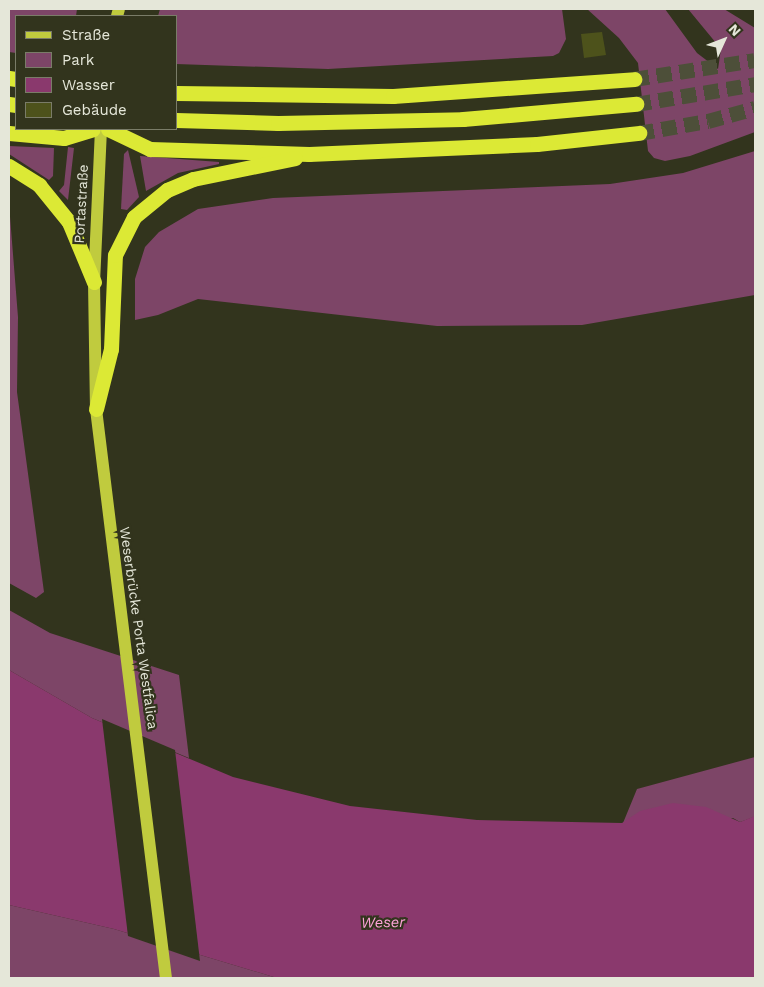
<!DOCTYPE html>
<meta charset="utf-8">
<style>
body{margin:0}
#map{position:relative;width:764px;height:987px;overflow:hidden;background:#32341d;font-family:"Work Sans",sans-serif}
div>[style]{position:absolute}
.green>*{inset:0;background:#7d4567}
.water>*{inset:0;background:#8a396d}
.pier>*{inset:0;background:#32341d}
.building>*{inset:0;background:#4d521b}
.highway-tunnel>*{height:15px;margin-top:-7.5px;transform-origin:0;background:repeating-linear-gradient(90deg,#4d4f39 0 15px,transparent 0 23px)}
.primary>*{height:12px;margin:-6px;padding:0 6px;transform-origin:6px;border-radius:6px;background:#c0cb3e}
.highway>*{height:15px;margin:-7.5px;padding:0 7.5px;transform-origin:7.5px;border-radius:7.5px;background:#dce935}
span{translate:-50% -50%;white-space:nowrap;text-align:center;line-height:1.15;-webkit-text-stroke:4.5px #32341d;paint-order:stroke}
.street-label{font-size:14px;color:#e5e7d9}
.water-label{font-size:15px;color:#fea3d9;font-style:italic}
.frame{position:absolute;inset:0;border:10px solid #e5e7d9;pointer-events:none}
.legend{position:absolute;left:15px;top:15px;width:162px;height:115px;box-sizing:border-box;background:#32341d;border:1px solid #7a7c68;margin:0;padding:6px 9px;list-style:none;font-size:15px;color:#e5e7d9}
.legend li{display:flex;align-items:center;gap:10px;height:25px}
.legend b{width:25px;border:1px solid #7a7c68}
.north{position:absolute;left:699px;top:15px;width:50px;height:50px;-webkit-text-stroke:4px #32341d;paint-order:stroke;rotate:47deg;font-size:14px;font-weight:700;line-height:20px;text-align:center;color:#e5e7d9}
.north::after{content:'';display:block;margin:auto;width:18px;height:22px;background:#e5e7d9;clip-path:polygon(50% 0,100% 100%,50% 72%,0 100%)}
</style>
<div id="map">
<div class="green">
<div style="clip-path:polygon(9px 9px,77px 9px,76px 16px,16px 16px,16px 53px,9px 52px)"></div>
<div style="clip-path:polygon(160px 9px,562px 9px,566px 39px,559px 53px,553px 56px,328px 69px,176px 64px,176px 16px,158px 16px)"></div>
<div style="clip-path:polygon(587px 9px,665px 9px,697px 53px,718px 69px,721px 49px,688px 9px,724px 9px,755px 28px,755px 132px,690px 156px,665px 161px,654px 158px,648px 151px,638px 63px,619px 38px)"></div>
<div style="clip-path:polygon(9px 146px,54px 148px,53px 176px,49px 180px,9px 154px)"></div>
<div style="clip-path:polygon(68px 147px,74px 148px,68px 200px,59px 191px,64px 185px)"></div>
<div style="clip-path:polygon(128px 150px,139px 197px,127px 210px,121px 209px,124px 154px)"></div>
<div style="clip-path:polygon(755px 151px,755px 295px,582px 325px,437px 326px,198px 299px,158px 315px,135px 320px,135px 279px,145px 247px,159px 232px,198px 209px,273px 198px,610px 184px,683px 173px)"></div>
<div style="clip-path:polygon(140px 156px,219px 162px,219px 164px,178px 173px,146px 191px)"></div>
<div style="clip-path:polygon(9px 204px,18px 317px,17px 392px,44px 592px,36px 598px,9px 583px)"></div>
<div style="clip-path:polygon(9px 610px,50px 633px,179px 675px,189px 758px,92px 718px,9px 670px)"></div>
<div style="clip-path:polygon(755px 757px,754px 817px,740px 822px,733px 818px,623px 823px,637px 789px)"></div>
<div style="clip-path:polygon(9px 905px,114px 929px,277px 978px,9px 978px)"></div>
</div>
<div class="water">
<div style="clip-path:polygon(9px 670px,92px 718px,233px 777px,350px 806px,477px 820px,622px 823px,640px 811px,673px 803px,706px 807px,740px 822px,755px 816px,755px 978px,277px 978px,114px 929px,9px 905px)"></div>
</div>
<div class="pier">
<div style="clip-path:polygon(102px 719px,175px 750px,200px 961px,128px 936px)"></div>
</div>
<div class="building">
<div style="clip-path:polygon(602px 32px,606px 55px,584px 58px,581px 34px)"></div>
</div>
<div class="highway-tunnel">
<div style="left:634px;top:79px;width:122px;rotate:-8.9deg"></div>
<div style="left:636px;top:104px;width:121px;rotate:-9.5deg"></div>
<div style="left:639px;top:133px;width:70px;rotate:-9.9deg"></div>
<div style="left:708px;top:121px;width:49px;rotate:-15.5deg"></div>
</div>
<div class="primary">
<div style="left:117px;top:16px;width:7px;rotate:-74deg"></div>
<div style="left:101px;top:129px;width:153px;rotate:92.6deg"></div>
<div style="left:94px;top:282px;width:127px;rotate:89.1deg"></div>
<div style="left:96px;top:409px;width:573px;rotate:82.99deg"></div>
</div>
<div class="highway">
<div style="left:9px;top:78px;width:7px;rotate:8deg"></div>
<div style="left:176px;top:93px;width:217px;rotate:0.8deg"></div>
<div style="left:393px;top:96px;width:242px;rotate:-4deg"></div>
<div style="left:9px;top:104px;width:7px;rotate:8deg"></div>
<div style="left:176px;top:120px;width:102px;rotate:1.7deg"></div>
<div style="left:278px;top:123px;width:185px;rotate:-1.2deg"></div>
<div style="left:463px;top:119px;width:174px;rotate:-5deg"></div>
<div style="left:108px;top:129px;width:47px;rotate:25.5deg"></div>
<div style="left:150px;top:149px;width:159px;rotate:1.8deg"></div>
<div style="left:309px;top:154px;width:228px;rotate:-2.5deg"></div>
<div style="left:537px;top:144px;width:103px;rotate:-6.2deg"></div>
<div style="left:9px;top:133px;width:55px;rotate:5.2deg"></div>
<div style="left:64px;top:138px;width:30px;rotate:-17deg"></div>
<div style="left:9px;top:166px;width:36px;rotate:32deg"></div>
<div style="left:39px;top:185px;width:48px;rotate:51deg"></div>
<div style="left:69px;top:222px;width:65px;rotate:67.4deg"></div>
<div style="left:96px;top:409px;width:62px;rotate:-76deg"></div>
<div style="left:111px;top:349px;width:94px;rotate:-87.6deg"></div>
<div style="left:115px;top:255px;width:42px;rotate:-63.4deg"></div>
<div style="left:134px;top:217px;width:43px;rotate:-39.3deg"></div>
<div style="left:167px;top:190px;width:28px;rotate:-23deg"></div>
<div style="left:193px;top:179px;width:104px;rotate:-11.6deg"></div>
</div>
<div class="street-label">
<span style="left:81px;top:204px;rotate:-87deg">Portastraße</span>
<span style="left:139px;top:628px;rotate:82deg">Weserbrücke Porta Westfalica</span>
</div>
<div class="water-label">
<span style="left:383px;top:923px;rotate:-1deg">Weser</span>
</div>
<div class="frame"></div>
<ul class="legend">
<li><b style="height:6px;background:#c0cb3e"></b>Straße</li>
<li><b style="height:14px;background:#7d4567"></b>Park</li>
<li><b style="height:14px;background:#8a396d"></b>Wasser</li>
<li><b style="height:14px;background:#4d521b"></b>Gebäude</li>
</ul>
<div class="north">N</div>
</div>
